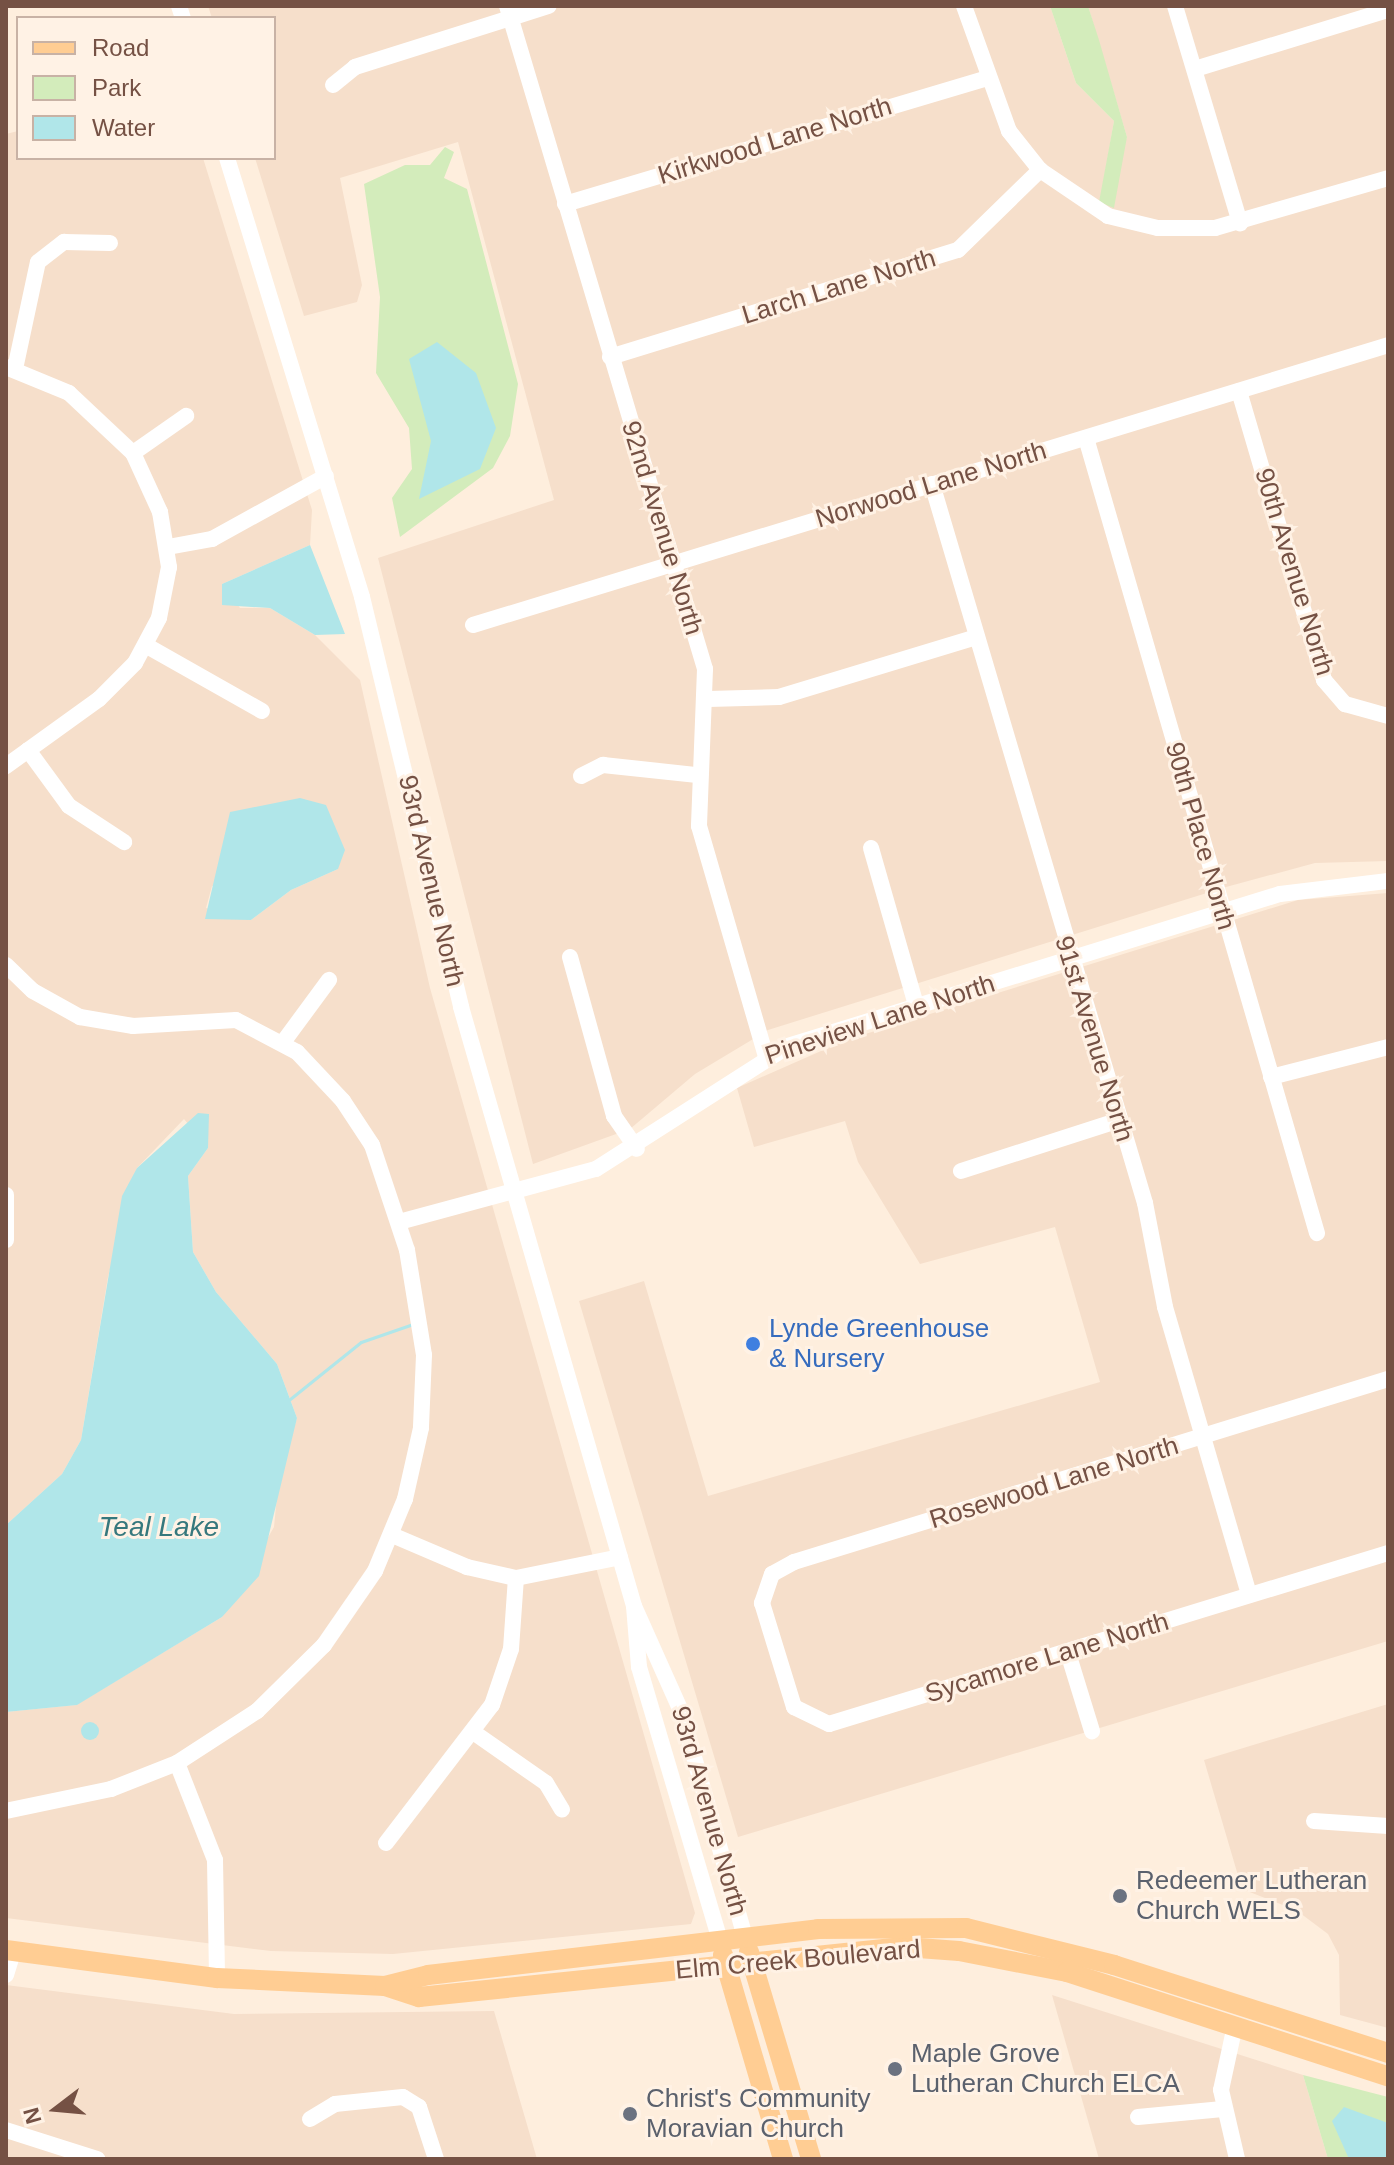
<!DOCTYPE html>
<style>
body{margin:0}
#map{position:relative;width:1394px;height:2165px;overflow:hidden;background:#feeedd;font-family:Helvetica,sans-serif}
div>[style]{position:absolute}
.residential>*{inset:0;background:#f6dfcb}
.green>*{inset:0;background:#d3ecbb}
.water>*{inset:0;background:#b0e6e9}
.round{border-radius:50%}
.stream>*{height:3px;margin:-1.5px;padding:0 1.5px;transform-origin:1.5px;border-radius:1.5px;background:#b0e6e9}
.minor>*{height:16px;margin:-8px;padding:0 8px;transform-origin:8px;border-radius:8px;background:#fff}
.major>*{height:20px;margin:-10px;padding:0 10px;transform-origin:10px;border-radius:10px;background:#ffcd93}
.dots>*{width:22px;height:22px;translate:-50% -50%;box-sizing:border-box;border:4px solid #fff2e5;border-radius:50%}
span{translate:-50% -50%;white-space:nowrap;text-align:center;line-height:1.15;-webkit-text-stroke:6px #fff2e5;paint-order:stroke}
.street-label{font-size:26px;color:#755144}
.shop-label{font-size:26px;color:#366cbe}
.left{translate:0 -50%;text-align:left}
.worship-label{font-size:26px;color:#5b616d}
.water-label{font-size:28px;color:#36787d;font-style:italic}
.frame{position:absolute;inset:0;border:8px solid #755144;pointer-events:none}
.legend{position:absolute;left:16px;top:16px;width:260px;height:144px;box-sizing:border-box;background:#fff2e5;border:2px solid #c8b2a5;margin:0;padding:10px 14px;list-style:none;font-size:24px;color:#755144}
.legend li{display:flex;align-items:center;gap:16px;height:40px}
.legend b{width:40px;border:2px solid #c8b2a5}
.north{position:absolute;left:16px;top:2069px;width:80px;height:80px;-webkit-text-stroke:6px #fff2e5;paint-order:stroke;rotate:254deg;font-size:22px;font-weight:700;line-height:32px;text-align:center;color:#755144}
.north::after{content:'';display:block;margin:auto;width:28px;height:36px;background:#755144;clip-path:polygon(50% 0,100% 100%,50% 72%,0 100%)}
</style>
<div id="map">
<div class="residential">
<div style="clip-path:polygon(208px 6px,1050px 6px,1076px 83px,1114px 121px,1100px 201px,1127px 137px,1088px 6px,1388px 6px,1388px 861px,1315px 863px,1226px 887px,768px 1030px,695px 1074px,630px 1129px,533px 1164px,378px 558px,554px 500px,458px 142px,340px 178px,362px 285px,357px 302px,304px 316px,255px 158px,274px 158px,274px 18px,212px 18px)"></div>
<div style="clip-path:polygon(evenodd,18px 131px,18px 158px,203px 158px,312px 510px,310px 545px,222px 584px,240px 608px,270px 608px,315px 635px,360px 680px,430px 988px,695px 1913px,691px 1924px,393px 1954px,271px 1951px,6px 1918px,6px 1712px,76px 1705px,222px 1617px,274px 1527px,279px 1475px,297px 1418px,277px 1364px,216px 1292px,193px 1252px,188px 1176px,208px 1148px,184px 1119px,137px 1168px,108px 1277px,81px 1440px,62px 1474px,6px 1525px,6px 134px,18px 131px,338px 869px,291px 890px,251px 920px,206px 908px,212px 886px,338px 869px)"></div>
<div style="clip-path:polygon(1388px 893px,1388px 1641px,738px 1837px,579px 1301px,644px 1281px,708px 1496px,1100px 1382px,1055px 1227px,920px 1264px,858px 1162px,845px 1121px,754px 1147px,737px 1088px,846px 1040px,1298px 900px)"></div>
<div style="clip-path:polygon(1388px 1704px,1388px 2028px,1340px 2015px,1339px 1955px,1328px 1934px,1296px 1910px,1242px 1889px,1204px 1760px)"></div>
<div style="clip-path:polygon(6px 1985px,234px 2014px,494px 2011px,537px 2159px,6px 2159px)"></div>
<div style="clip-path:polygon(1052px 1995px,1303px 2075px,1328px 2159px,1099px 2159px)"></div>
</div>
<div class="green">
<div style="clip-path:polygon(1050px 6px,1088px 6px,1099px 40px,1127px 137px,1114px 208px,1099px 202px,1114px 121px,1076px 83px)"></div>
<div style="clip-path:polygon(445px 147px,454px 152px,444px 178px,467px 189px,518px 384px,510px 436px,493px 468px,400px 537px,392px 498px,412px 469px,409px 428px,376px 373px,380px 297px,364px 184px,405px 165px,430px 165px)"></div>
<div style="clip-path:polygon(1303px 2075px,1388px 2097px,1388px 2159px,1328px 2159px)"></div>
</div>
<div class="water">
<div style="clip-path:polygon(437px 342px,476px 373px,496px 428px,480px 469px,419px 499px,431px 441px,409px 359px)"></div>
<div style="clip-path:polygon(310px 545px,345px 634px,315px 635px,270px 608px,222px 605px,222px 584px)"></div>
<div style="clip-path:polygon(300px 798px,326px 805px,345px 850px,338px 869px,291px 890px,251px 920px,205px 919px,230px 812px)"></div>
<div style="clip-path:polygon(198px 1113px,209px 1114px,208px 1148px,188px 1176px,193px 1252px,216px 1292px,277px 1364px,297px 1418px,259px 1576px,222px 1617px,77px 1705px,6px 1712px,6px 1525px,62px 1474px,81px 1440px,122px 1196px,137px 1168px)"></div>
<div class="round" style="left:81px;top:1722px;width:18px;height:18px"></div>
<div style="clip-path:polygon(1344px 2107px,1388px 2123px,1388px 2159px,1349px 2159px,1332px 2121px)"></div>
</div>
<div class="stream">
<div style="left:290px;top:1399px;width:91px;rotate:-38.8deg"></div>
<div style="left:361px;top:1342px;width:55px;rotate:-19.1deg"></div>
</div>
<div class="minor">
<div style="left:179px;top:6px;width:13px;rotate:72deg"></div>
<div style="left:507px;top:6px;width:692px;rotate:73.37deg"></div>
<div style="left:705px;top:669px;width:157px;rotate:92.2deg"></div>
<div style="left:699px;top:826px;width:240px;rotate:73.8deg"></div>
<div style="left:964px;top:6px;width:133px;rotate:70.2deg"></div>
<div style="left:1009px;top:131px;width:50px;rotate:51.5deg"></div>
<div style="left:1040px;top:170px;width:82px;rotate:34.1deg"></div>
<div style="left:1108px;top:216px;width:51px;rotate:13.5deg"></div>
<div style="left:1158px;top:228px;width:57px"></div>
<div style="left:1215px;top:228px;width:180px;rotate:-16.1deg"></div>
<div style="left:1175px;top:6px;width:227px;rotate:73.3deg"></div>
<div style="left:1195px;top:69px;width:202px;rotate:-17deg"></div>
<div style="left:333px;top:85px;width:28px;rotate:-39deg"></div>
<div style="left:355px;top:67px;width:203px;rotate:-17.5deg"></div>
<div style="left:227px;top:158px;width:459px;rotate:72.9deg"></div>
<div style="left:362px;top:597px;width:422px;rotate:76.4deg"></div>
<div style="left:461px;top:1007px;width:623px;rotate:73.89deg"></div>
<div style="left:634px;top:1606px;width:115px;rotate:65.9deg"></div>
<div style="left:681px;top:1711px;width:238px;rotate:74.2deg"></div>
<div style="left:565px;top:204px;width:438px;rotate:-16.6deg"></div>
<div style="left:610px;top:357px;width:364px;rotate:-17.1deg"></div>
<div style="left:958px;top:250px;width:115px;rotate:-44.3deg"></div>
<div style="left:6px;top:367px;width:68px;rotate:22.4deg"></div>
<div style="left:69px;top:393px;width:88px;rotate:43.2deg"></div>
<div style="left:133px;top:453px;width:65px;rotate:65.4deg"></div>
<div style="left:160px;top:512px;width:56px;rotate:80.7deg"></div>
<div style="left:169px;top:567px;width:52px;rotate:101.1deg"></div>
<div style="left:159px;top:618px;width:51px;rotate:118.1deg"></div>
<div style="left:135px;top:663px;width:51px;rotate:135deg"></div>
<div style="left:99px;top:699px;width:115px;rotate:144.2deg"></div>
<div style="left:15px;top:369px;width:109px;rotate:-77.9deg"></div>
<div style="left:38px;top:262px;width:33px;rotate:-38deg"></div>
<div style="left:64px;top:242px;width:46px;rotate:1.2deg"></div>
<div style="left:1239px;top:391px;width:301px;rotate:73.6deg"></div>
<div style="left:1324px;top:680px;width:32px;rotate:49deg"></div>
<div style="left:1345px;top:704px;width:45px;rotate:15.6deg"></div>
<div style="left:1086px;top:438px;width:828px;rotate:73.8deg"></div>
<div style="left:133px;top:453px;width:65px;rotate:-34.9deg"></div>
<div style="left:932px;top:484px;width:750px;rotate:73.5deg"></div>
<div style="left:1145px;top:1203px;width:106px;rotate:79.1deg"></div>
<div style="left:1165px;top:1307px;width:300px;rotate:73.7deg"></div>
<div style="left:168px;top:547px;width:45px;rotate:-10.3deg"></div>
<div style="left:212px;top:539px;width:130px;rotate:-28.9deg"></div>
<div style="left:473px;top:625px;width:957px;rotate:-17.01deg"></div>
<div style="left:147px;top:646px;width:132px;rotate:29.5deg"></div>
<div style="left:708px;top:699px;width:71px;rotate:-1.6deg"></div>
<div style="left:779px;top:697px;width:206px;rotate:-16.9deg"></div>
<div style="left:28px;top:750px;width:69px;rotate:53.8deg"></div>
<div style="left:69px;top:806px;width:66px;rotate:33.2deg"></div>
<div style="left:581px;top:776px;width:25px;rotate:-27deg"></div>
<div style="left:603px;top:765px;width:95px;rotate:6.1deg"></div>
<div style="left:871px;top:848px;width:163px;rotate:74deg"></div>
<div style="left:570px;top:957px;width:165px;rotate:74.5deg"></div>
<div style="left:614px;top:1116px;width:40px;rotate:55.1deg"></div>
<div style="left:6px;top:965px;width:37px;rotate:44deg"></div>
<div style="left:33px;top:991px;width:54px;rotate:29deg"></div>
<div style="left:80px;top:1017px;width:54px;rotate:9.6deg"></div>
<div style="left:133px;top:1026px;width:103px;rotate:-3.3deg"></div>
<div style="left:236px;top:1020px;width:69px;rotate:27.7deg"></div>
<div style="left:297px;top:1052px;width:67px;rotate:46.8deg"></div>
<div style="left:343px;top:1101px;width:53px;rotate:56.6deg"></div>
<div style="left:372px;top:1145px;width:111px;rotate:71.6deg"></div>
<div style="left:407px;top:1250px;width:106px;rotate:80.8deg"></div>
<div style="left:424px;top:1355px;width:73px;rotate:92.4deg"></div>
<div style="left:421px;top:1428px;width:73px;rotate:102.7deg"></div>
<div style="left:405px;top:1499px;width:78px;rotate:112.6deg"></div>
<div style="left:375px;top:1571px;width:90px;rotate:124.6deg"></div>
<div style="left:324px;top:1645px;width:94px;rotate:135.4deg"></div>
<div style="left:257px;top:1711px;width:95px;rotate:147deg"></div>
<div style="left:177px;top:1763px;width:71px;rotate:158.5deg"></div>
<div style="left:111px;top:1789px;width:107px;rotate:168.2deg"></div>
<div style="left:284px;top:1041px;width:76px;rotate:-53.6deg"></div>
<div style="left:1271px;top:1077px;width:121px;rotate:-14.4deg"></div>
<div style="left:961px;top:1171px;width:167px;rotate:-17.8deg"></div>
<div style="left:6px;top:1195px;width:45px;rotate:90deg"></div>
<div style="left:399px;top:1222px;width:204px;rotate:-15.1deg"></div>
<div style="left:596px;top:1169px;width:228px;rotate:-32.6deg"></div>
<div style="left:788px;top:1046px;width:515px;rotate:-17.17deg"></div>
<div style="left:1280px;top:894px;width:109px;rotate:-6.9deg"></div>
<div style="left:1388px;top:1379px;width:622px;rotate:162.88deg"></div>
<div style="left:794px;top:1562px;width:25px;rotate:151deg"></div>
<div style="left:772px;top:1574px;width:31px;rotate:109deg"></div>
<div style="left:762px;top:1603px;width:109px;rotate:72.9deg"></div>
<div style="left:794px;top:1707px;width:39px;rotate:26deg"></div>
<div style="left:829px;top:1724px;width:585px;rotate:-17.01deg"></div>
<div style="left:392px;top:1535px;width:82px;rotate:23.1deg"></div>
<div style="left:467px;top:1567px;width:50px;rotate:12.7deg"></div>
<div style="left:516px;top:1578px;width:106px;rotate:-11.4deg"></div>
<div style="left:634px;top:1606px;width:61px;rotate:85.3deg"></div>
<div style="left:639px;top:1667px;width:288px;rotate:73.5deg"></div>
<div style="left:1068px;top:1653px;width:82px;rotate:72.9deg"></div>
<div style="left:476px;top:1734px;width:85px;rotate:35deg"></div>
<div style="left:546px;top:1783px;width:31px;rotate:59deg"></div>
<div style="left:177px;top:1763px;width:104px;rotate:68.6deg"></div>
<div style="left:215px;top:1860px;width:118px;rotate:89deg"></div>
<div style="left:1314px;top:1821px;width:74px;rotate:3.9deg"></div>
<div style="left:386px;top:1843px;width:174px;rotate:-52.5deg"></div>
<div style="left:492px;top:1705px;width:59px;rotate:-71.3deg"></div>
<div style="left:511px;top:1649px;width:71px;rotate:-86deg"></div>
<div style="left:6px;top:1975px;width:24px;rotate:-73deg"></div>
<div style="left:1234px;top:2030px;width:61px;rotate:102.2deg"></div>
<div style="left:1221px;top:2090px;width:71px;rotate:76.9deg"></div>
<div style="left:1138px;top:2117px;width:85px;rotate:-5.4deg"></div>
<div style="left:310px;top:2119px;width:29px;rotate:-31deg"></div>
<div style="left:335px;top:2104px;width:68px;rotate:-5.9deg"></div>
<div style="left:403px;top:2097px;width:19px;rotate:32deg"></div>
<div style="left:419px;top:2107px;width:55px;rotate:71.9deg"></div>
<div style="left:6px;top:2130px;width:96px;rotate:17.7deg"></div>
</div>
<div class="major">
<div style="left:6px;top:1950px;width:213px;rotate:7.6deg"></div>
<div style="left:217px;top:1978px;width:168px;rotate:2.7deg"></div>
<div style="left:385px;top:1986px;width:36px;rotate:18deg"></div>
<div style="left:419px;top:1997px;width:489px;rotate:-5.9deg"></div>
<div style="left:905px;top:1947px;width:54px;rotate:4.2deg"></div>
<div style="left:959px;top:1951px;width:110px;rotate:11deg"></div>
<div style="left:1067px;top:1972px;width:337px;rotate:18deg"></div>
<div style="left:749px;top:1952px;width:216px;rotate:73.3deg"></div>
<div style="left:723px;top:1955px;width:213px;rotate:73.6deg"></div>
<div style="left:385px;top:1986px;width:44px;rotate:-14.3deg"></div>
<div style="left:428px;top:1975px;width:393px;rotate:-6.7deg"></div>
<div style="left:818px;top:1929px;width:148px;rotate:-0.4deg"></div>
<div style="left:966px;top:1928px;width:153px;rotate:14deg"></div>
<div style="left:1114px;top:1965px;width:288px;rotate:17.8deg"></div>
</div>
<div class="dots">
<div style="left:753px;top:1344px;background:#3f7fe0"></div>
<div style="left:1120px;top:1896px;background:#6b7280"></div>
<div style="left:895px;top:2069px;background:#6b7280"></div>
<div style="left:630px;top:2114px;background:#6b7280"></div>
</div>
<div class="street-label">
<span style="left:775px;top:141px;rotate:-17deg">Kirkwood Lane North</span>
<span style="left:839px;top:287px;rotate:-17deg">Larch Lane North</span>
<span style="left:931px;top:485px;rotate:-17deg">Norwood Lane North</span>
<span style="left:662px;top:528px;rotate:73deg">92nd Avenue North</span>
<span style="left:1294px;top:572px;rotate:73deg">90th Avenue North</span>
<span style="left:1200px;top:836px;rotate:74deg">90th Place North</span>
<span style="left:431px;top:881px;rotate:77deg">93rd Avenue North</span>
<span style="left:880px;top:1020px;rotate:-18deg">Pineview Lane North</span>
<span style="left:1094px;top:1039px;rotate:73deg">91st Avenue North</span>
<span style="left:1054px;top:1483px;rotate:-17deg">Rosewood Lane North</span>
<span style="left:1047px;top:1658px;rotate:-17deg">Sycamore Lane North</span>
<span style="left:709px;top:1811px;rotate:74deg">93rd Avenue North</span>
<span style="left:798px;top:1960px;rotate:-5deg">Elm Creek Boulevard</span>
</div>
<div class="shop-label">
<span class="left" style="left:769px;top:1344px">Lynde Greenhouse<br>&amp; Nursery</span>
</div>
<div class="worship-label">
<span class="left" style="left:1136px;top:1896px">Redeemer Lutheran<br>Church WELS</span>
<span class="left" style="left:911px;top:2069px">Maple Grove<br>Lutheran Church ELCA</span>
<span class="left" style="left:646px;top:2114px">Christ's Community<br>Moravian Church</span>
</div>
<div class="water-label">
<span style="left:159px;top:1527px">Teal Lake</span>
</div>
<div class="frame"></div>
<ul class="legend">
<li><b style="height:10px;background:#ffcd93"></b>Road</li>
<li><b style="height:22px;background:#d3ecbb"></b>Park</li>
<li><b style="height:22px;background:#b0e6e9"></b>Water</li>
</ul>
<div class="north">N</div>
</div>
